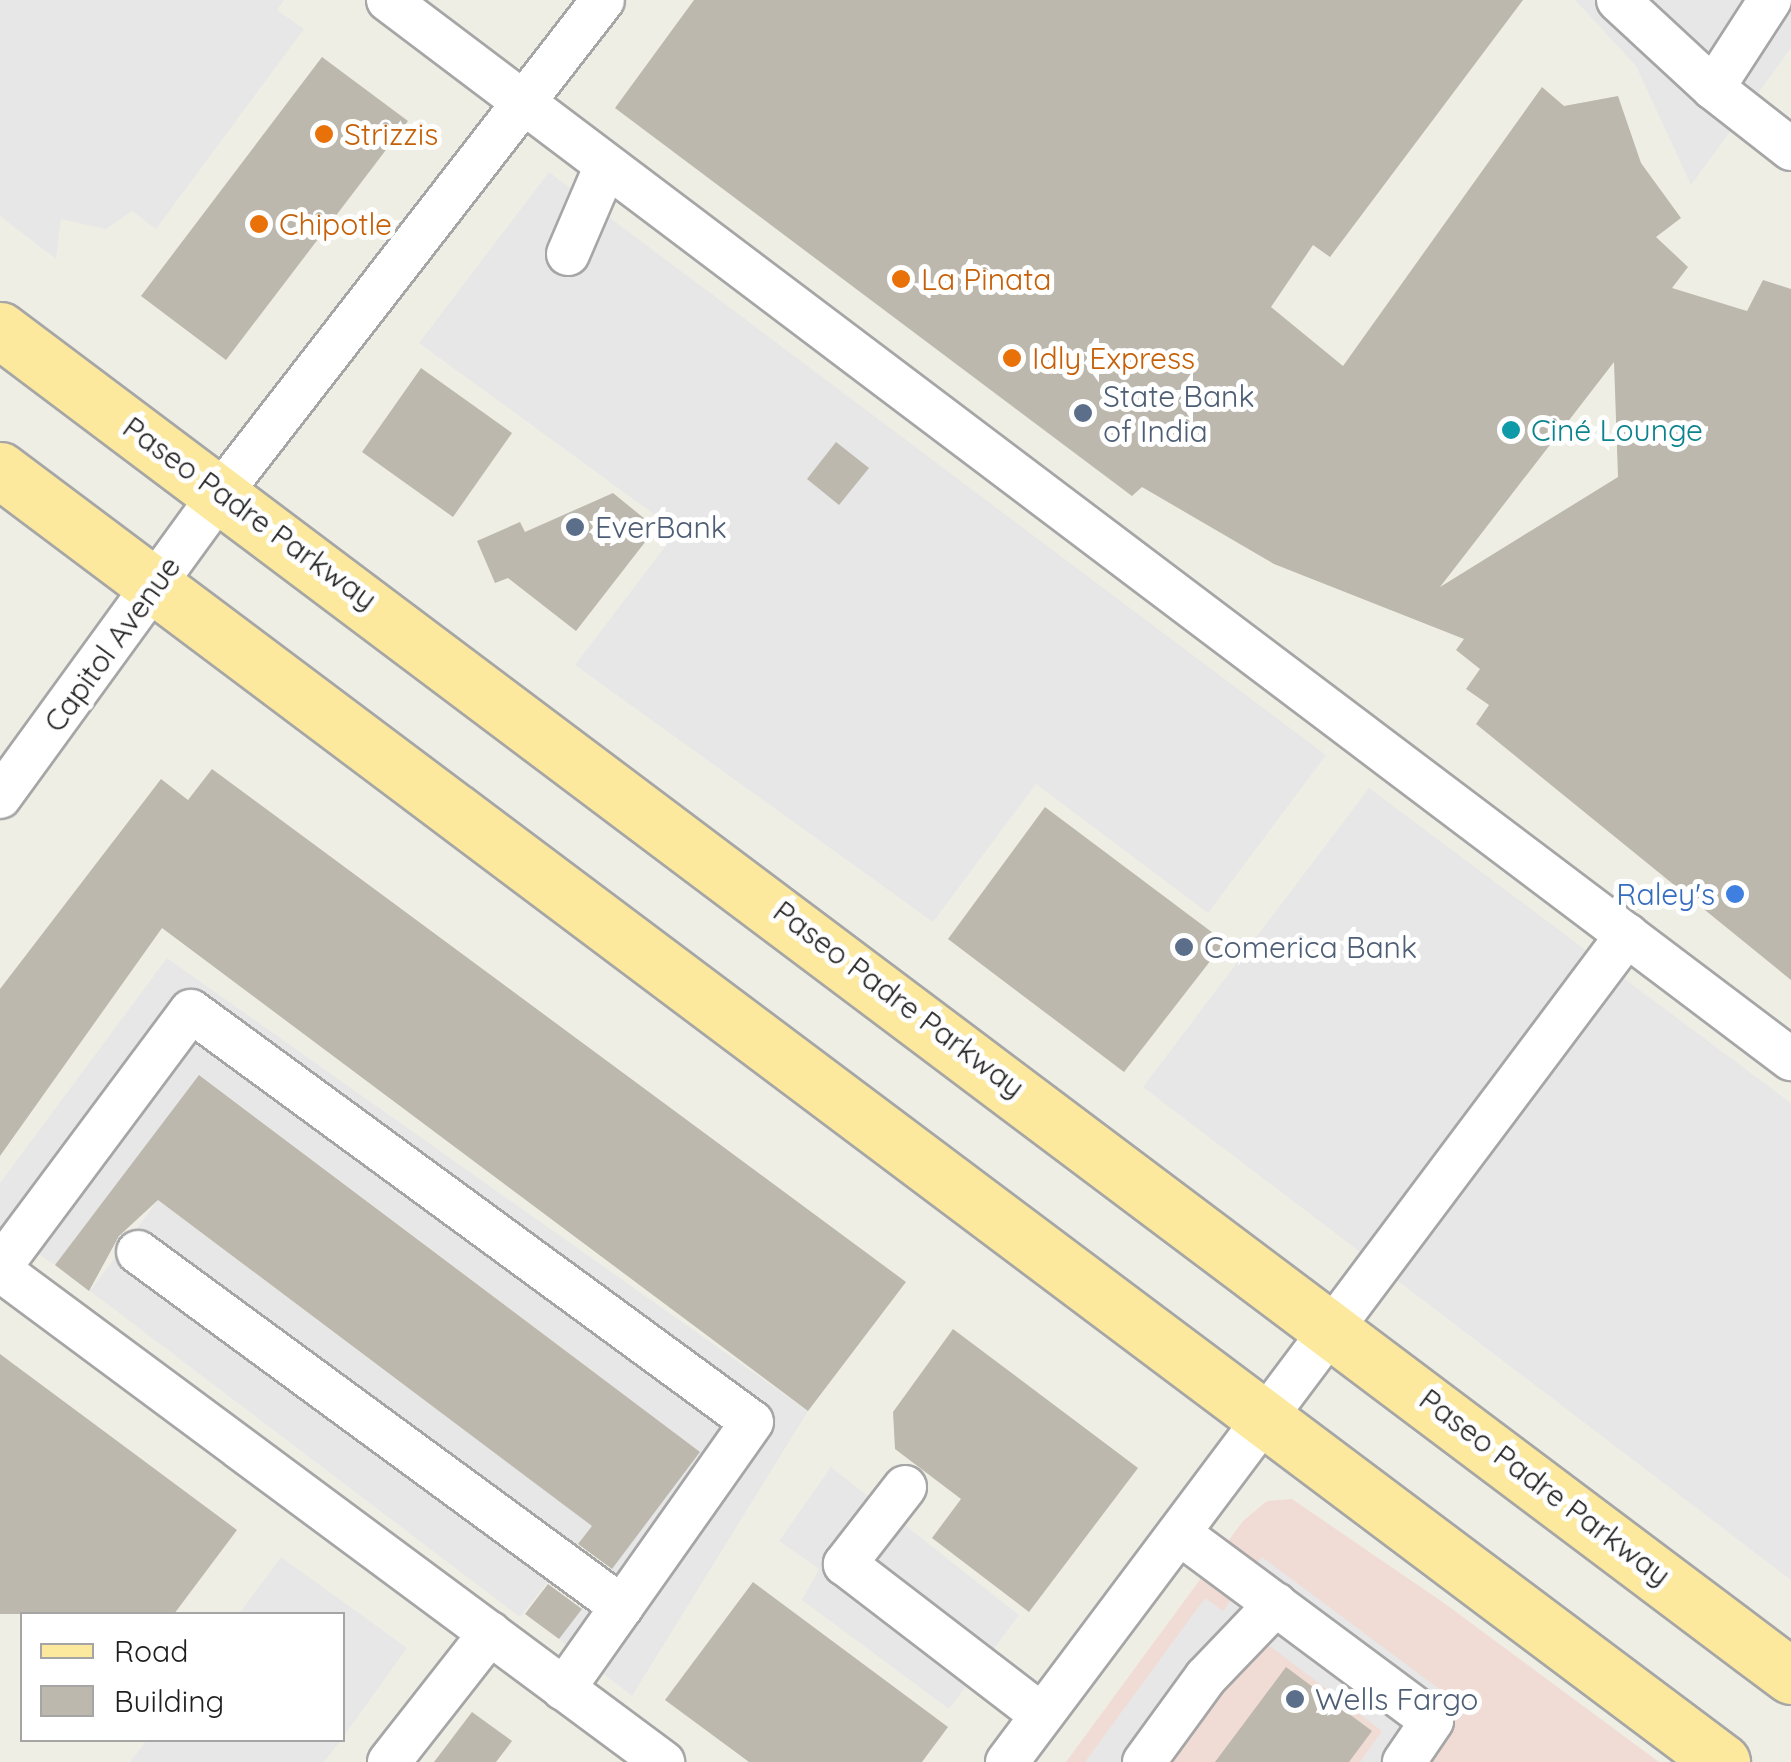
<!DOCTYPE html>
<meta charset="utf-8">
<style>
body{margin:0}
#map{position:relative;width:1791px;height:1762px;overflow:hidden;background:#efeee5;font-family:Quicksand,sans-serif}
div>[style]{position:absolute}
.commercial>*{inset:0;background:#f0dcd4}
.parking>*{inset:0;background:#e7e7e7}
.building>*{inset:0;background:#bcb8ae}
.roads{filter:drop-shadow(2px 0 #a6a6a6) drop-shadow(-2px 0 #a6a6a6) drop-shadow(0 2px #a6a6a6) drop-shadow(0 -2px #a6a6a6)}
.minor>*{height:42px;margin:-21px;padding:0 21px;transform-origin:21px;border-radius:21px;background:#fff}
.major>*{height:55px;margin:-27.5px;padding:0 27.5px;transform-origin:27.5px;border-radius:27.5px;background:#fce99e}
.dots>*{width:28px;height:28px;translate:-50% -50%;box-sizing:border-box;border:5px solid #fff;border-radius:50%}
span{translate:-50% -50%;white-space:nowrap;text-align:center;line-height:1.15;-webkit-text-stroke:10px #fff;paint-order:stroke}
.food-label{font-size:30px;color:#c56008}
.left{translate:0 -50%;text-align:left}
.service-label{font-size:30px;color:#4e5e75}
.culture-label{font-size:30px;color:#0d838f}
.street-label{font-size:30px;color:#1f1f1f}
.shop-label{font-size:30px;color:#366cbe}
.right{translate:-100% -50%;text-align:right}
.legend{position:absolute;left:20px;top:1612px;width:325px;height:130px;box-sizing:border-box;background:#fff;border:2px solid #a5a5a5;margin:0;padding:12px 18px;list-style:none;font-size:30px;color:#1f1f1f}
.legend li{display:flex;align-items:center;gap:20px;height:50px}
.legend b{width:50px;border:2px solid #a5a5a5}
</style>
<div id="map">
<div class="commercial">
<div style="clip-path:polygon(1292px 1499px,1444px 1603px,1659px 1762px,1066px 1762px,1243px 1521px,1267px 1501px)"></div>
</div>
<div class="parking">
<div style="clip-path:polygon(0 0,284px 0,277px 10px,304px 29px,156px 229px,132px 211px,106px 229px,61px 219px,56px 259px,0 216px)"></div>
<div style="clip-path:polygon(1575px 0,1791px 0,1791px 48px,1691px 185px,1636px 66px)"></div>
<div style="clip-path:polygon(549px 172px,1326px 755px,1208px 913px,1036px 784px,933px 922px,575px 665px,677px 531px,419px 343px)"></div>
<div style="clip-path:polygon(1369px 788px,1791px 1103px,1791px 1580px,1143px 1087px)"></div>
<div style="clip-path:polygon(167px 958px,808px 1411px,632px 1696px,559px 1639px,700px 1452px,200px 1075px,55px 1265px,0 1229px,0 1183px)"></div>
<div style="clip-path:polygon(158px 1200px,592px 1526px,520px 1617px,90px 1291px)"></div>
<div style="clip-path:polygon(831px 1467px,1019px 1615px,949px 1709px,802px 1600px,819px 1569px,779px 1541px)"></div>
<div style="clip-path:polygon(281px 1557px,407px 1648px,343px 1737px,342px 1614px,239px 1614px)"></div>
<div style="clip-path:polygon(1262px 1557px,1454px 1700px,1416px 1755px,1425px 1762px,1360px 1762px,1382px 1731px,1255px 1635px,1161px 1762px,1085px 1762px,1205px 1598px,1223px 1611px)"></div>
<div style="clip-path:polygon(147px 1740px,341px 1740px,324px 1762px,130px 1762px)"></div>
</div>
<div class="building">
<div style="clip-path:polygon(evenodd,694px 0,1523px 0,1330px 257px,1313px 245px,1271px 307px,1343px 366px,1542px 87px,1564px 106px,1618px 96px,1641px 163px,1681px 218px,1656px 237px,1688px 267px,1672px 288px,1747px 311px,1763px 280px,1791px 289px,1791px 980px,1476px 724px,1489px 705px,1466px 689px,1480px 669px,1456px 650px,1464px 639px,1274px 564px,1142px 487px,1132px 496px,615px 108px,694px 0,1614px 362px,1618px 477px,1440px 587px,1614px 362px)"></div>
<div style="clip-path:polygon(322px 57px,408px 121px,226px 360px,141px 296px)"></div>
<div style="clip-path:polygon(421px 368px,512px 433px,453px 517px,362px 452px)"></div>
<div style="clip-path:polygon(836px 442px,869px 468px,839px 505px,807px 479px)"></div>
<div style="clip-path:polygon(613px 493px,656px 528px,576px 631px,508px 578px,495px 583px,477px 541px,520px 522px,525px 532px)"></div>
<div style="clip-path:polygon(212px 769px,906px 1282px,808px 1411px,162px 928px,0 1156px,0 989px,161px 779px,188px 800px)"></div>
<div style="clip-path:polygon(1045px 807px,1225px 942px,1124px 1072px,948px 939px)"></div>
<div style="clip-path:polygon(199px 1075px,700px 1452px,612px 1569px,578px 1544px,592px 1526px,158px 1200px,119px 1236px,89px 1291px,55px 1265px)"></div>
<div style="clip-path:polygon(953px 1329px,1138px 1468px,1029px 1612px,932px 1538px,961px 1499px,895px 1449px,893px 1412px)"></div>
<div style="clip-path:polygon(0 1354px,237px 1530px,174px 1614px,0 1614px)"></div>
<div style="clip-path:polygon(753px 1582px,948px 1727px,922px 1762px,749px 1762px,665px 1700px)"></div>
<div style="clip-path:polygon(548px 1584px,582px 1609px,559px 1639px,525px 1614px)"></div>
<div style="clip-path:polygon(1286px 1667px,1372px 1731px,1349px 1762px,1215px 1762px)"></div>
<div style="clip-path:polygon(472px 1712px,512px 1741px,496px 1762px,434px 1762px)"></div>
</div>
<div class="roads">
<div class="minor">
<div style="left:388px;top:0;width:1758px;rotate:37.05deg"></div>
<div style="left:1618px;top:0;width:129px;rotate:42.8deg"></div>
<div style="left:1770px;top:0;width:105px;rotate:122.9deg"></div>
<div style="left:1713px;top:88px;width:99px;rotate:38deg"></div>
<div style="left:568px;top:254px;width:91px;rotate:-66.8deg"></div>
<div style="left:0;top:797px;width:379px;rotate:-54deg"></div>
<div style="left:223px;top:490px;width:620px;rotate:-52.21deg"></div>
<div style="left:138px;top:1252px;width:600px;rotate:36.26deg"></div>
<div style="left:0;top:1267px;width:319px;rotate:-53.3deg"></div>
<div style="left:191px;top:1011px;width:695px;rotate:36.23deg"></div>
<div style="left:752px;top:1422px;width:327px;rotate:125.2deg"></div>
<div style="left:0;top:1270px;width:826px;rotate:36.58deg"></div>
<div style="left:905px;top:1487px;width:98px;rotate:127.9deg"></div>
<div style="left:845px;top:1564px;width:248px;rotate:37.5deg"></div>
<div style="left:1179px;top:1533px;width:315px;rotate:36.6deg"></div>
<div style="left:1432px;top:1721px;width:50px;rotate:124.3deg"></div>
<div style="left:389px;top:1762px;width:164px;rotate:-51.9deg"></div>
<div style="left:1007px;top:1762px;width:1034px;rotate:-53.14deg"></div>
<div style="left:1144px;top:1762px;width:105px;rotate:-53.9deg"></div>
<div style="left:1206px;top:1677px;width:101px;rotate:-46.2deg"></div>
</div>
<div class="major">
<div style="left:0;top:330px;width:2240px;rotate:36.93deg"></div>
<div style="left:0;top:470px;width:2153px;rotate:36.88deg"></div>
</div>
</div>
<div class="dots">
<div style="left:324px;top:134px;background:#e8710a"></div>
<div style="left:259px;top:224px;background:#e8710a"></div>
<div style="left:901px;top:279px;background:#e8710a"></div>
<div style="left:1012px;top:358px;background:#e8710a"></div>
<div style="left:1083px;top:413px;background:#5c6f8a"></div>
<div style="left:1511px;top:430px;background:#0f9aa8"></div>
<div style="left:575px;top:527px;background:#5c6f8a"></div>
<div style="left:1735px;top:894px;background:#3f7fe0"></div>
<div style="left:1184px;top:947px;background:#5c6f8a"></div>
<div style="left:1295px;top:1699px;background:#5c6f8a"></div>
</div>
<div class="food-label">
<span class="left" style="left:344px;top:134px">Strizzis</span>
<span class="left" style="left:279px;top:224px">Chipotle</span>
<span class="left" style="left:921px;top:279px">La Pinata</span>
<span class="left" style="left:1032px;top:358px">Idly Express</span>
</div>
<div class="service-label">
<span class="left" style="left:1103px;top:413px">State Bank<br>of India</span>
<span class="left" style="left:595px;top:527px">EverBank</span>
<span class="left" style="left:1204px;top:947px">Comerica Bank</span>
<span class="left" style="left:1315px;top:1699px">Wells Fargo</span>
</div>
<div class="culture-label">
<span class="left" style="left:1531px;top:430px">Ciné Lounge</span>
</div>
<div class="street-label">
<span style="left:250px;top:513px;rotate:36deg">Paseo Padre Parkway</span>
<span style="left:112px;top:644px;rotate:-54deg">Capitol Avenue</span>
<span style="left:899px;top:999px;rotate:37deg">Paseo Padre Parkway</span>
<span style="left:1545px;top:1487px;rotate:37deg">Paseo Padre Parkway</span>
</div>
<div class="shop-label">
<span class="right" style="left:1715px;top:894px">Raley's</span>
</div>
<ul class="legend">
<li><b style="height:12px;background:#fce99e"></b>Road</li>
<li><b style="height:28px;background:#bcb8ae"></b>Building</li>
</ul>
</div>
